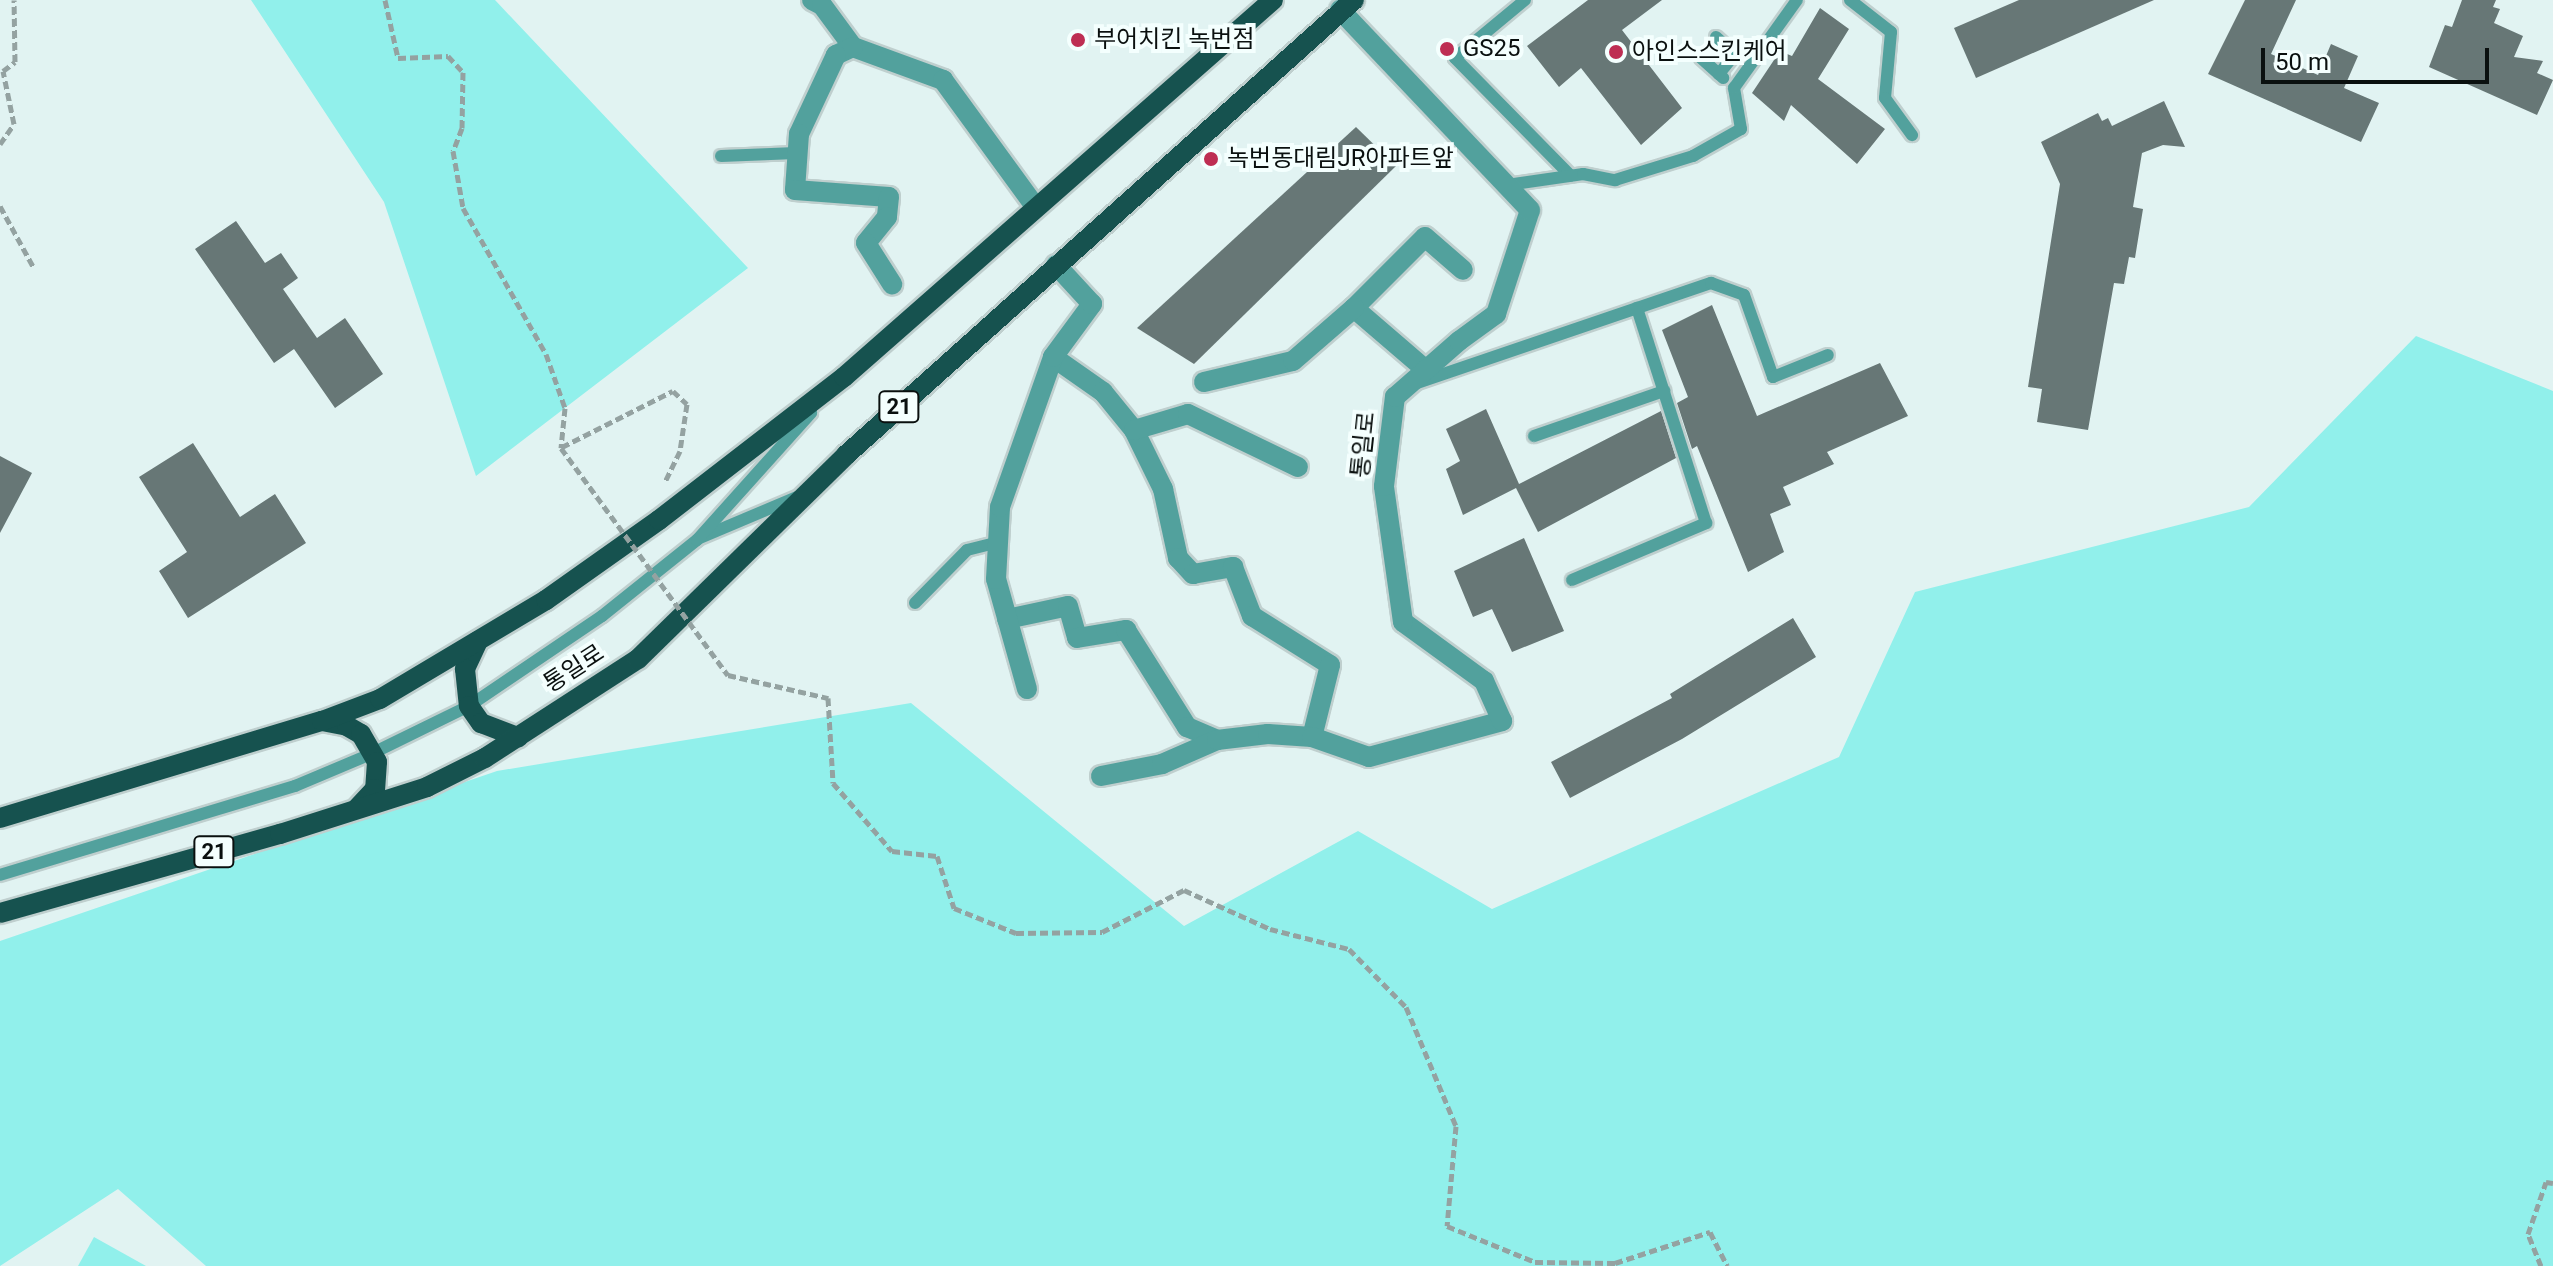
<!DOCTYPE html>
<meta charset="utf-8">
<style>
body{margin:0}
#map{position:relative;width:2553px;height:1266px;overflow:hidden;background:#e1f3f2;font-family:Roboto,"Noto Sans KR",sans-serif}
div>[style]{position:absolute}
.green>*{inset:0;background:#91f0eb}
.building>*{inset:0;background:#677776}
.path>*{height:5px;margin-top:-2.5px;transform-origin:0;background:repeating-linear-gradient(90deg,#94a2a1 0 8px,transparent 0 12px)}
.roads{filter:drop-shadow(2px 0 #bfcfce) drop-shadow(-2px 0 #bfcfce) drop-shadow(0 2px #bfcfce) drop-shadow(0 -2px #bfcfce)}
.service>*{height:12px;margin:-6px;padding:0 6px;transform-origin:6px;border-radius:6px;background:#52a19d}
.minor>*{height:20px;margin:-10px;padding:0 10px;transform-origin:10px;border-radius:10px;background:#52a19d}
.primary>*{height:20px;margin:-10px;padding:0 10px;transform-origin:10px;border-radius:10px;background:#16524f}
.path-bridge>*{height:5px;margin-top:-2.5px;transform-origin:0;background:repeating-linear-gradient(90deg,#94a2a1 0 8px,transparent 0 12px)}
.dots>*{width:22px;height:22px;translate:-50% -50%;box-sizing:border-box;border:4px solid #f4fffe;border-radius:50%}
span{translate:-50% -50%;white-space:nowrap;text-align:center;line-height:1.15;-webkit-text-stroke:8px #f4fffe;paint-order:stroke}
.shield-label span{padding:2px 6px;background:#f4fffe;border:2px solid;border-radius:6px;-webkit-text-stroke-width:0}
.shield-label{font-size:22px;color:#0a100f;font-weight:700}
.poi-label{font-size:24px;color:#0a100f}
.left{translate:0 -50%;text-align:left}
.street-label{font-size:24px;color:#0a100f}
.scale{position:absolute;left:2261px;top:48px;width:228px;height:36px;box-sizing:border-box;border:4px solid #0a100f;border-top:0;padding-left:10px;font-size:24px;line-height:28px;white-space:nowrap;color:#0a100f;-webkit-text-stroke:6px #f4fffe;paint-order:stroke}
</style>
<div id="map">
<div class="green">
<div style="clip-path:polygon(251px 0,495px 0,748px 268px,476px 476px,384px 202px)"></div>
<div style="clip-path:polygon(2416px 336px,2553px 391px,2553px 1266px,206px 1266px,118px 1189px,0 1266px,0 941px,497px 771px,911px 703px,1184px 926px,1358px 831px,1492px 909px,1839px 757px,1915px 592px,2249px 507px)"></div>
<div style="clip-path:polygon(94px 1237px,146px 1266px,78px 1266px)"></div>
</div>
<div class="building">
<div style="clip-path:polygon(1588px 0,1662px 0,1622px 30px,1682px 108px,1641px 145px,1581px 68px,1559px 87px,1527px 46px)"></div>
<div style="clip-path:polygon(2019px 0,2154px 0,1976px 78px,1954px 28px)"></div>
<div style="clip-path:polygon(2245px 0,2296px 0,2271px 54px,2318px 75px,2331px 44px,2358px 56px,2344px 88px,2379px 103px,2361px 142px,2208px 74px)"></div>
<div style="clip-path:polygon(2462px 0,2496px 0,2493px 7px,2500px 9px,2494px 23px,2523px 36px,2514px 57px,2543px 61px,2537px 73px,2553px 80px,2537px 115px,2429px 67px,2445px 25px,2452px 27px)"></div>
<div style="clip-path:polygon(1820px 8px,1849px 29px,1818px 79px,1885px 129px,1857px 164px,1791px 105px,1784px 121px,1752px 93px,1780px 51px,1792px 56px)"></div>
<div style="clip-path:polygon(2164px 101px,2185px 147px,2163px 145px,2142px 153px,2133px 207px,2143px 209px,2135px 258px,2129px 257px,2124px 284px,2114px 283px,2088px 430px,2037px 422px,2042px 389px,2028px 387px,2060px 184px,2041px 142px,2098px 113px,2102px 121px,2108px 118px,2112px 126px)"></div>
<div style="clip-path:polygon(1356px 127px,1396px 166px,1194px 364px,1137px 328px)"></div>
<div style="clip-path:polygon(236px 221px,265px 263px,281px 253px,298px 278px,283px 289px,317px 338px,345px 318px,383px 374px,335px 408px,294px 349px,274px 363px,195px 249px)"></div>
<div style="clip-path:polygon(1712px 305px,1757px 416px,1880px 363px,1908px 416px,1827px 452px,1834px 464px,1783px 487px,1791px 505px,1770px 514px,1784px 552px,1748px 572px,1697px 446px,1692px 449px,1677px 403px,1688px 397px,1662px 330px)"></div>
<div style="clip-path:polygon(1486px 409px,1519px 484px,1661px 411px,1676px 458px,1538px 532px,1516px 488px,1463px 515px,1446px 469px,1460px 461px,1446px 429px)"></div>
<div style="clip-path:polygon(193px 443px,240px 517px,275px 494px,306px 543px,188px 618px,159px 571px,187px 552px,139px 477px)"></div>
<div style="clip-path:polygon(0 456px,32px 473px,0 533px)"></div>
<div style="clip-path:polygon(1524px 538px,1564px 631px,1512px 652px,1492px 609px,1473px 617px,1454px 571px)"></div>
<div style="clip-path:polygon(1793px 618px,1816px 657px,1682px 739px,1570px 798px,1551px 762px,1672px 698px,1670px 694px)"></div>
</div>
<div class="path">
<div style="left:385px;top:0;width:59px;rotate:77.4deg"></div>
<div style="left:398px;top:58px;width:50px;rotate:-2.3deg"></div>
<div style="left:448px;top:56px;width:22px;rotate:47deg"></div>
<div style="left:463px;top:72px;width:56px;rotate:91deg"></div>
<div style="left:462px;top:128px;width:25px;rotate:111deg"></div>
<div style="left:453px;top:151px;width:58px;rotate:80deg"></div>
<div style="left:463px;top:208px;width:168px;rotate:60.4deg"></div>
<div style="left:546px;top:354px;width:57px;rotate:70.6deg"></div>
<div style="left:565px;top:408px;width:40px;rotate:95.7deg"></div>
<div style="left:0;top:144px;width:24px;rotate:-55deg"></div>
<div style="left:14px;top:124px;width:54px;rotate:-101.7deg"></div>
<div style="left:3px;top:71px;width:15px;rotate:-37deg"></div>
<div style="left:15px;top:62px;width:62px;rotate:-90.9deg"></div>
<div style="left:0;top:206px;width:71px;rotate:61.3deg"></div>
<div style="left:562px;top:447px;width:124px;rotate:-26.8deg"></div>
<div style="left:673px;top:391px;width:19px;rotate:43deg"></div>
<div style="left:687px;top:404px;width:48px;rotate:98.5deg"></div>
<div style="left:680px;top:451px;width:34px;rotate:116deg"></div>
<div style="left:728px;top:675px;width:103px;rotate:13deg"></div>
<div style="left:828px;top:698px;width:85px;rotate:86.6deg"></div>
<div style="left:833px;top:783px;width:90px;rotate:49.1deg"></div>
<div style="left:892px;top:851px;width:45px;rotate:6.3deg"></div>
<div style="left:937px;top:856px;width:55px;rotate:71.9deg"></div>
<div style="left:954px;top:908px;width:67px;rotate:22deg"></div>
<div style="left:1016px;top:933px;width:86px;rotate:-0.7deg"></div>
<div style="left:1102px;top:932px;width:92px;rotate:-27.1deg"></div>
<div style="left:1184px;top:890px;width:94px;rotate:24.4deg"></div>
<div style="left:1270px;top:929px;width:81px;rotate:14.2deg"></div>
<div style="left:1349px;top:949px;width:81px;rotate:45.5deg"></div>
<div style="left:1406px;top:1007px;width:129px;rotate:67.2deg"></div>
<div style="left:1456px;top:1126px;width:100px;rotate:95.1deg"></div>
<div style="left:1447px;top:1226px;width:95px;rotate:22.2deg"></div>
<div style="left:1535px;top:1262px;width:80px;rotate:0.7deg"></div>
<div style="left:1615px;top:1263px;width:100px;rotate:-18.1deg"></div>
<div style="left:1710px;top:1232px;width:38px;rotate:63deg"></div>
<div style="left:2541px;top:1266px;width:35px;rotate:-112deg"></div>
<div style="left:2528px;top:1234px;width:55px;rotate:-70.9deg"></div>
<div style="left:2546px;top:1182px;width:7px;rotate:8deg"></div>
</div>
<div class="roads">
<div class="service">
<div style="left:1525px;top:0;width:91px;rotate:140.4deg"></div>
<div style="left:1455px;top:58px;width:165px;rotate:45.5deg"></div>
<div style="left:1850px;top:0;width:52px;rotate:38deg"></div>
<div style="left:1891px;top:32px;width:66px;rotate:95.2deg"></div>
<div style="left:1885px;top:98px;width:46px;rotate:53.9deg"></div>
<div style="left:1716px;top:37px;width:25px;rotate:42deg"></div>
<div style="left:1735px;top:54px;width:26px;rotate:129deg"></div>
<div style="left:1701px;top:58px;width:30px;rotate:42deg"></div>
<div style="left:721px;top:156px;width:75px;rotate:-2.3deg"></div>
<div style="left:1507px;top:185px;width:77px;rotate:-8.2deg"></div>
<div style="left:1583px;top:174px;width:33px;rotate:11deg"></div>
<div style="left:1615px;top:180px;width:82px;rotate:-17.1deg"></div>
<div style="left:1693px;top:156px;width:55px;rotate:-29.4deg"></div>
<div style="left:1741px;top:129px;width:42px;rotate:-99.7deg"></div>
<div style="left:1734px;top:88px;width:108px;rotate:-54.4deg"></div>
<div style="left:1417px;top:383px;width:311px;rotate:-18.8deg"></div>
<div style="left:1711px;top:283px;width:35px;rotate:20deg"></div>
<div style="left:1744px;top:295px;width:87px;rotate:70.5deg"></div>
<div style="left:1773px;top:377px;width:59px;rotate:-21.8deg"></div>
<div style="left:1534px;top:436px;width:138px;rotate:-19.1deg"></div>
<div style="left:700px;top:538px;width:105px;rotate:-22.9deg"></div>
<div style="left:1572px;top:580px;width:146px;rotate:-23deg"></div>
<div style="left:1706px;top:523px;width:226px;rotate:-107.8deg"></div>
<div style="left:915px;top:603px;width:74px;rotate:-45.5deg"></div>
<div style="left:967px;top:550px;width:32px;rotate:-14deg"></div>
<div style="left:0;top:875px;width:308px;rotate:-16.8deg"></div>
<div style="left:295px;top:786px;width:85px;rotate:-22.9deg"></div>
<div style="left:373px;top:753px;width:107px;rotate:-26.1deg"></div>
<div style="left:469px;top:706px;width:161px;rotate:-34.1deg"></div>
<div style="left:602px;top:616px;width:122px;rotate:-38.7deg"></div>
<div style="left:697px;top:540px;width:171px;rotate:-48.1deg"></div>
</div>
<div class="minor">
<div style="left:812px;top:0;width:11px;rotate:27deg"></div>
<div style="left:822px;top:5px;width:52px;rotate:53.6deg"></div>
<div style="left:853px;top:47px;width:96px;rotate:20.1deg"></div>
<div style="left:943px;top:80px;width:156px;rotate:53.9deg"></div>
<div style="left:853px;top:47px;width:19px;rotate:155deg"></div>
<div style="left:836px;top:55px;width:87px;rotate:115.1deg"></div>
<div style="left:799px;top:134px;width:56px;rotate:94.1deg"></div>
<div style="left:795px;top:190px;width:94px;rotate:4.3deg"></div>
<div style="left:889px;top:197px;width:20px;rotate:96deg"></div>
<div style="left:887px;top:217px;width:33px;rotate:129deg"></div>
<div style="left:866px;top:243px;width:49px;rotate:57.6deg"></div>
<div style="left:1053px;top:357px;width:61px;rotate:35deg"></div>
<div style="left:1103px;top:392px;width:49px;rotate:50.8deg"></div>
<div style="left:1134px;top:430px;width:66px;rotate:63.8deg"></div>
<div style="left:1163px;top:489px;width:71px;rotate:77.7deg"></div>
<div style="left:1178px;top:558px;width:22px;rotate:47deg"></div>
<div style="left:1193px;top:574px;width:41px;rotate:-9.9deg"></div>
<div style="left:1233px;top:567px;width:53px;rotate:68.8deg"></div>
<div style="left:1252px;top:616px;width:92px;rotate:32.1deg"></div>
<div style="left:1330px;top:665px;width:74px;rotate:104deg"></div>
<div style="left:1426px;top:370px;width:95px;rotate:-139.3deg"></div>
<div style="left:1354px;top:308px;width:100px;rotate:-45deg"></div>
<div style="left:1425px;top:237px;width:50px;rotate:41deg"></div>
<div style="left:1204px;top:382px;width:91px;rotate:-13.3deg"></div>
<div style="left:1293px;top:361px;width:81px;rotate:-41deg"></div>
<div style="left:1134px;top:430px;width:56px;rotate:-16.5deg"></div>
<div style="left:1188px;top:414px;width:122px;rotate:25.7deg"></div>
<div style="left:1007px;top:619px;width:62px;rotate:-12deg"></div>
<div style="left:1068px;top:606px;width:33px;rotate:74deg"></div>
<div style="left:1077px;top:638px;width:50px;rotate:-9.3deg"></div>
<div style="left:1126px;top:630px;width:115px;rotate:57.8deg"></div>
<div style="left:1187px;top:727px;width:33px;rotate:23deg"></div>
<div style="left:1027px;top:689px;width:114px;rotate:-105.7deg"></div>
<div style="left:996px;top:579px;width:72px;rotate:-86.8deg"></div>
<div style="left:1000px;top:507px;width:159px;rotate:-70.5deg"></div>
<div style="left:1053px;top:357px;width:66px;rotate:-53.7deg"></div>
<div style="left:1092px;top:304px;width:53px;rotate:-132.7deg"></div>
<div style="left:1101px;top:776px;width:62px;rotate:-11.1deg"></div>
<div style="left:1162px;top:764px;width:60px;rotate:-23.6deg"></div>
<div style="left:1217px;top:740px;width:51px;rotate:-6.7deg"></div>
<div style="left:1268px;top:734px;width:44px;rotate:3.9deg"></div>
<div style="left:1312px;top:737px;width:60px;rotate:19.3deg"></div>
<div style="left:1369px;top:757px;width:138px;rotate:-15.1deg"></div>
<div style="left:1502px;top:721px;width:44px;rotate:-114.2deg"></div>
<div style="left:1484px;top:681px;width:100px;rotate:-143.9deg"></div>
<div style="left:1403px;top:622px;width:137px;rotate:-98deg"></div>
<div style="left:1384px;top:486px;width:90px;rotate:-83deg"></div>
<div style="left:1395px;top:397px;width:85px;rotate:-41.2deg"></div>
<div style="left:1459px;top:341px;width:46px;rotate:-36.1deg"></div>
<div style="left:1496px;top:314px;width:109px;rotate:-71.9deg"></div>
<div style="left:1530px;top:210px;width:276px;rotate:-133.5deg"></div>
</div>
<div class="primary">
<div style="left:478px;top:641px;width:31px;rotate:115deg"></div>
<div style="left:465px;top:669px;width:37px;rotate:84deg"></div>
<div style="left:469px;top:706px;width:21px;rotate:55deg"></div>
<div style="left:481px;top:723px;width:40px;rotate:21deg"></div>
<div style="left:322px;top:721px;width:25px;rotate:11deg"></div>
<div style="left:347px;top:726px;width:16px;rotate:30deg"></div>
<div style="left:361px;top:734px;width:32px;rotate:60deg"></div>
<div style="left:377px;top:762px;width:27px;rotate:94deg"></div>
<div style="left:375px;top:789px;width:26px;rotate:133deg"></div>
<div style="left:0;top:818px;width:336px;rotate:-16.8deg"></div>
<div style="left:322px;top:721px;width:62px;rotate:-20.8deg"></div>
<div style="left:380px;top:699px;width:193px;rotate:-30.8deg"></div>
<div style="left:546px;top:600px;width:138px;rotate:-35.3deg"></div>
<div style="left:659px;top:520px;width:234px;rotate:-37.7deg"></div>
<div style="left:844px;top:377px;width:571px;rotate:-41.31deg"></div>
<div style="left:0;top:913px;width:291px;rotate:-15.8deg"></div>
<div style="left:280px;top:834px;width:154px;rotate:-17.7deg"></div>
<div style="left:427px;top:787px;width:65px;rotate:-26.6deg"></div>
<div style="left:485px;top:758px;width:182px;rotate:-32.9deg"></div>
<div style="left:638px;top:659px;width:291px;rotate:-44.4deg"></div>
<div style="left:846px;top:455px;width:682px;rotate:-41.85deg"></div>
</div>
</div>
<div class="path-bridge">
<div style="left:561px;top:448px;width:282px;rotate:53.7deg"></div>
</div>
<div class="dots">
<div style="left:1078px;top:40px;background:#be2e53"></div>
<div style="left:1447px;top:49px;background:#be2e53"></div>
<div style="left:1616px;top:52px;background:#be2e53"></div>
<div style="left:1211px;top:159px;background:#be2e53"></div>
</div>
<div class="shield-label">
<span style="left:899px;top:407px">21</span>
<span style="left:214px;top:852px">21</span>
</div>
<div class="poi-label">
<span class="left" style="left:1094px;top:40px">부어치킨 녹번점</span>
<span class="left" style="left:1463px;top:49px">GS25</span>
<span class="left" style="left:1632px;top:52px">아인스스킨케어</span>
<span class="left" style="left:1227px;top:159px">녹번동대림JR아파트앞</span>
</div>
<div class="street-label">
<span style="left:1364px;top:445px;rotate:-84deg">통일로</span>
<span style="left:574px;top:669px;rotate:-33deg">통일로</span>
</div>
<div class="scale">50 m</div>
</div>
